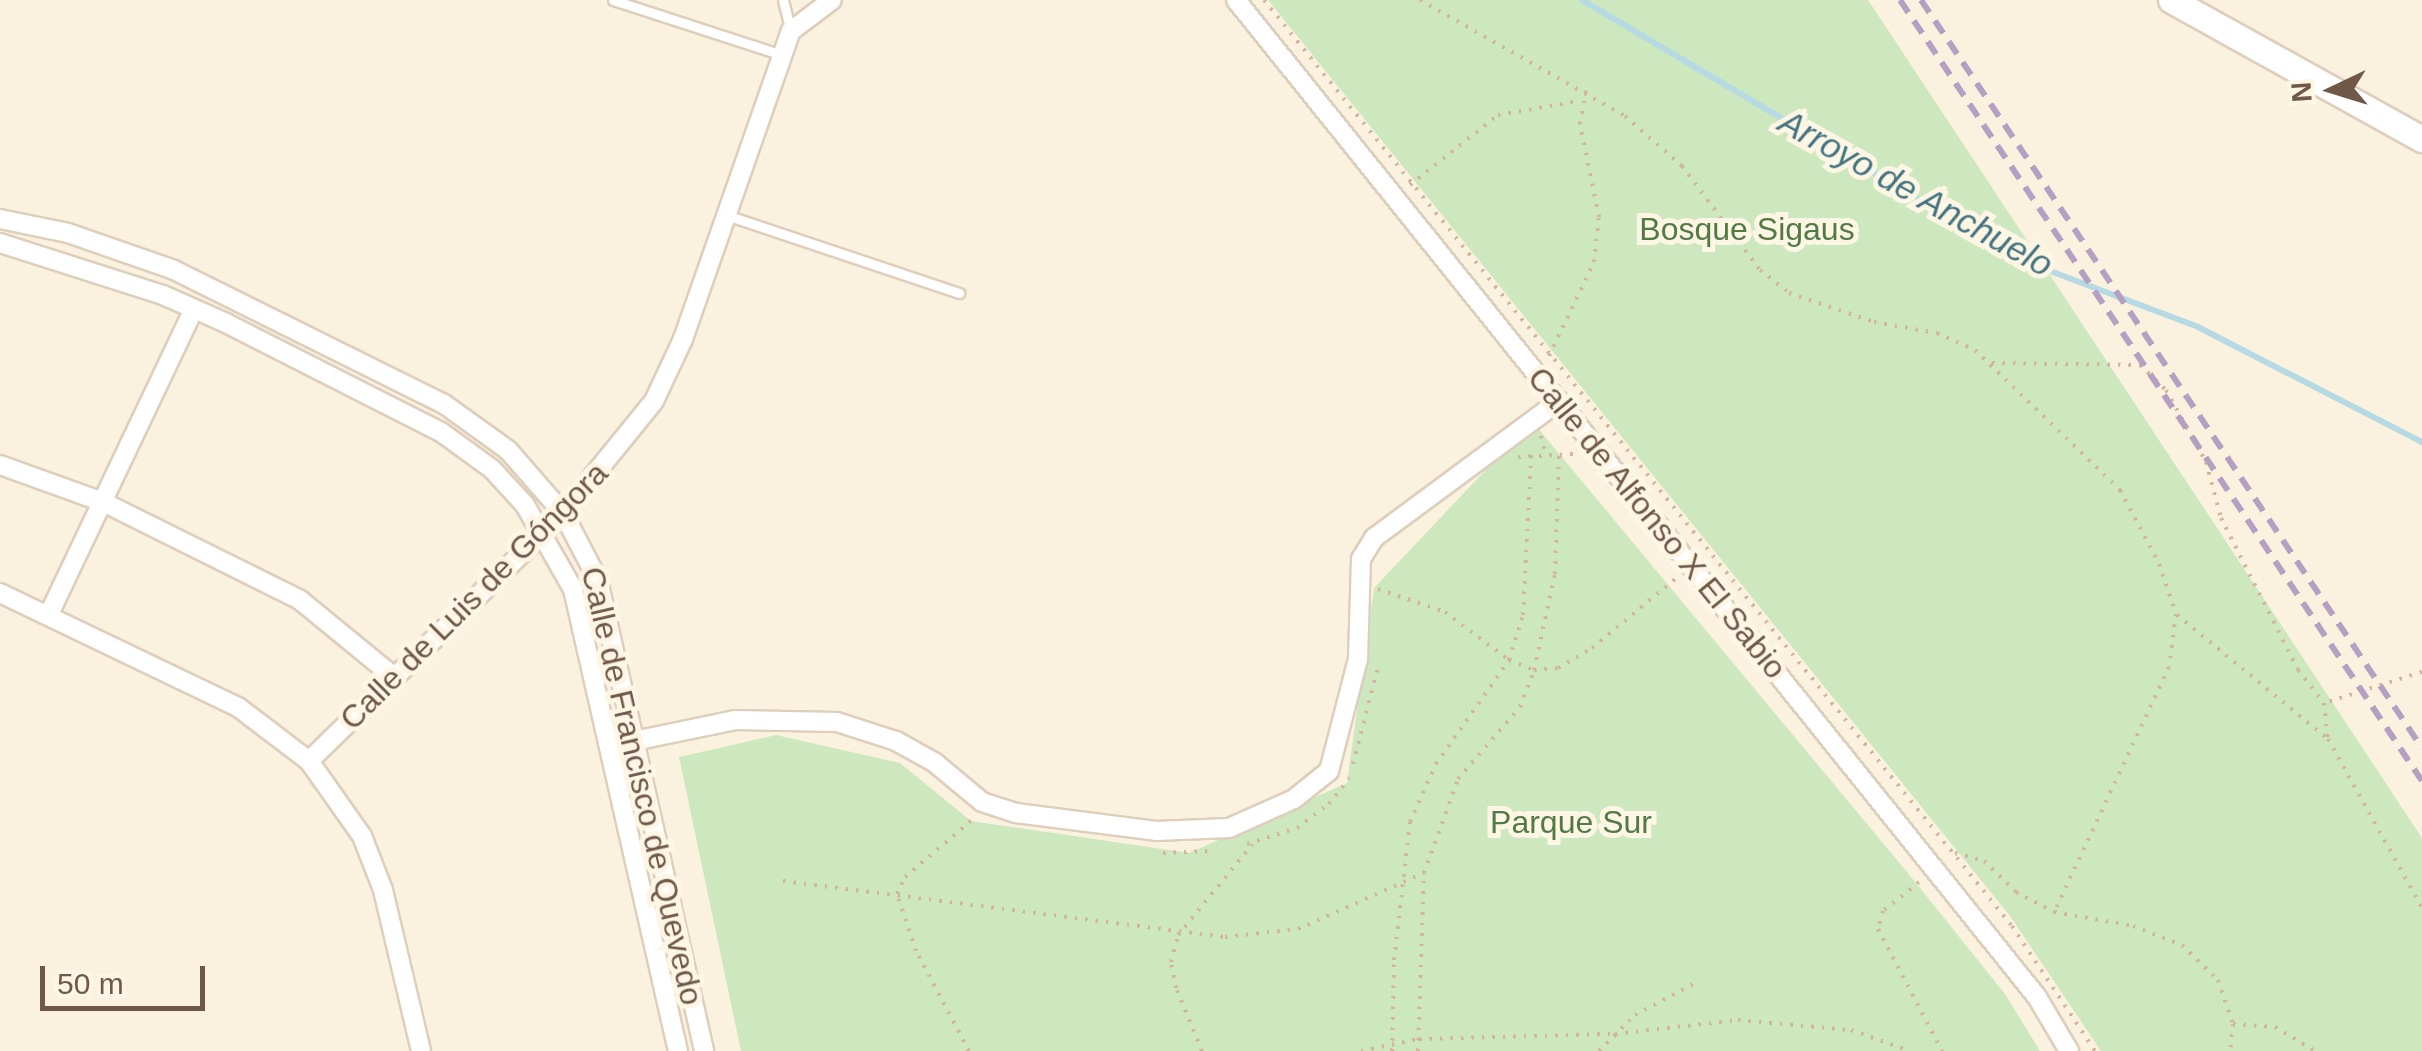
<!DOCTYPE html>
<meta charset="utf-8">
<style>
body{margin:0}
#map{position:relative;width:2422px;height:1051px;overflow:hidden;background:#fbf1df;font-family:Helvetica,sans-serif}
div>[style]{position:absolute}
.green>*{inset:0;background:#cde7bf}
.stream>*{height:6px;margin:-3px;padding:0 3px;transform-origin:3px;border-radius:3px;background:#b5dae3}
.path>*{height:4px;margin-top:-2px;transform-origin:0;background:repeating-linear-gradient(90deg,#d3b49c 0 2.5px,transparent 0 10.5px)}
.roads{filter:drop-shadow(2px 0 #decebc) drop-shadow(-2px 0 #decebc) drop-shadow(0 2px #decebc) drop-shadow(0 -2px #decebc)}
.lane>*{height:9px;margin:-4.5px;padding:0 4.5px;transform-origin:4.5px;border-radius:4.5px;background:#fff}
.street>*{height:18px;margin:-9px;padding:0 9px;transform-origin:9px;border-radius:9px;background:#fff}
.secondary>*{height:25px;margin:-12.5px;padding:0 12.5px;transform-origin:12.5px;border-radius:12.5px;background:#fff}
.rail>*{height:6px;margin-top:-3px;transform-origin:0;background:repeating-linear-gradient(90deg,#b4a0c2 0 15px,transparent 0 25px)}
span{translate:-50% -50%;white-space:nowrap;text-align:center;line-height:1.15;-webkit-text-stroke:10px #fef6e5;paint-order:stroke}
.park-label{font-size:32px;color:#527a44}
.street-label{font-size:32px;color:#6f5848}
.water-label{font-size:35px;color:#437482;font-style:italic}
.north{position:absolute;left:2282px;top:40px;width:100px;height:100px;-webkit-text-stroke:8px #fef6e5;paint-order:stroke;rotate:266deg;font-size:28px;font-weight:700;line-height:40px;text-align:center;color:#6f5848}
.north::after{content:'';display:block;margin:auto;width:35px;height:45px;background:#6f5848;clip-path:polygon(50% 0,100% 100%,50% 72%,0 100%)}
.scale{position:absolute;left:40px;top:966px;width:165px;height:45px;box-sizing:border-box;border:5px solid #6f5848;border-top:0;padding-left:12px;font-size:30px;line-height:35px;white-space:nowrap;color:#6f5848;-webkit-text-stroke:8px #fef6e5;paint-order:stroke}
</style>
<div id="map">
<div class="green">
<div style="clip-path:polygon(1268px 0,1868px 0,2422px 838px,2422px 1051px,2101px 1051px,2010px 916px)"></div>
<div style="clip-path:polygon(1532px 421px,1916px 883px,2005px 994px,2040px 1051px,741px 1051px,679px 757px,776px 735px,900px 763px,971px 821px,1189px 853px,1347px 783px,1374px 588px)"></div>
</div>
<div class="stream">
<div style="left:1582px;top:0;width:510px;rotate:30.64deg"></div>
<div style="left:2021px;top:260px;width:189px;rotate:20.7deg"></div>
<div style="left:2198px;top:327px;width:252px;rotate:27.2deg"></div>
</div>
<div class="path">
<div style="left:1264px;top:0;width:1190px;rotate:51.07deg"></div>
<div style="left:2012px;top:926px;width:150px;rotate:56.4deg"></div>
<div style="left:1420px;top:0;width:236px;rotate:29.5deg"></div>
<div style="left:1625px;top:116px;width:76px;rotate:41.3deg"></div>
<div style="left:1682px;top:166px;width:130px;rotate:53.1deg"></div>
<div style="left:1760px;top:270px;width:37px;rotate:38deg"></div>
<div style="left:1789px;top:293px;width:90px;rotate:18.8deg"></div>
<div style="left:1874px;top:322px;width:64px;rotate:9.9deg"></div>
<div style="left:1937px;top:333px;width:42px;rotate:24.1deg"></div>
<div style="left:1975px;top:350px;width:202px;rotate:44deg"></div>
<div style="left:2120px;top:490px;width:84px;rotate:62.2deg"></div>
<div style="left:2159px;top:564px;width:53px;rotate:71.2deg"></div>
<div style="left:2176px;top:614px;width:53px;rotate:97.5deg"></div>
<div style="left:2169px;top:667px;width:271px;rotate:115.1deg"></div>
<div style="left:1410px;top:185px;width:112px;rotate:-38.5deg"></div>
<div style="left:1498px;top:115px;width:83px;rotate:-9.7deg"></div>
<div style="left:1549px;top:356px;width:104px;rotate:-64.4deg"></div>
<div style="left:1594px;top:262px;width:45px;rotate:-83.7deg"></div>
<div style="left:1599px;top:217px;width:95px;rotate:-101.5deg"></div>
<div style="left:1580px;top:124px;width:34px;rotate:-80deg"></div>
<div style="left:1992px;top:363px;width:148px;rotate:0.8deg"></div>
<div style="left:2140px;top:365px;width:36px;rotate:44deg"></div>
<div style="left:2166px;top:390px;width:82px;rotate:60.9deg"></div>
<div style="left:2206px;top:462px;width:58px;rotate:75deg"></div>
<div style="left:2221px;top:518px;width:170px;rotate:63.1deg"></div>
<div style="left:2298px;top:670px;width:42px;rotate:51.8deg"></div>
<div style="left:1541px;top:436px;width:20px;rotate:75deg"></div>
<div style="left:1518px;top:457px;width:55px;rotate:-3.1deg"></div>
<div style="left:1378px;top:589px;width:71px;rotate:18.9deg"></div>
<div style="left:1445px;top:612px;width:80px;rotate:36.9deg"></div>
<div style="left:1509px;top:660px;width:27px;rotate:22deg"></div>
<div style="left:1534px;top:670px;width:24px;rotate:-5deg"></div>
<div style="left:1558px;top:668px;width:39px;rotate:-30deg"></div>
<div style="left:1592px;top:648px;width:108px;rotate:-39.7deg"></div>
<div style="left:2177px;top:615px;width:195px;rotate:39.4deg"></div>
<div style="left:2422px;top:672px;width:103px;rotate:162.4deg"></div>
<div style="left:2324px;top:703px;width:36px;rotate:84deg"></div>
<div style="left:2328px;top:739px;width:193px;rotate:60.9deg"></div>
<div style="left:1353px;top:764px;width:100px;rotate:-75.5deg"></div>
<div style="left:1247px;top:844px;width:52px;rotate:-17.7deg"></div>
<div style="left:1297px;top:828px;width:40px;rotate:-37deg"></div>
<div style="left:1329px;top:804px;width:33px;rotate:-52deg"></div>
<div style="left:1163px;top:853px;width:45px;rotate:-2.5deg"></div>
<div style="left:1955px;top:853px;width:30px;rotate:15deg"></div>
<div style="left:1984px;top:861px;width:45px;rotate:44.1deg"></div>
<div style="left:2016px;top:892px;width:43px;rotate:27.8deg"></div>
<div style="left:2054px;top:912px;width:80px;rotate:10deg"></div>
<div style="left:2133px;top:926px;width:53px;rotate:21.2deg"></div>
<div style="left:2182px;top:945px;width:50px;rotate:44.2deg"></div>
<div style="left:2218px;top:980px;width:46px;rotate:71.2deg"></div>
<div style="left:2233px;top:1024px;width:27px;rotate:96deg"></div>
<div style="left:783px;top:881px;width:446px;rotate:7.2deg"></div>
<div style="left:1225px;top:937px;width:73px;rotate:-6.3deg"></div>
<div style="left:1298px;top:929px;width:138px;rotate:-24deg"></div>
<div style="left:1919px;top:882px;width:46px;rotate:141.1deg"></div>
<div style="left:1883px;top:911px;width:19px;rotate:106deg"></div>
<div style="left:1878px;top:929px;width:138px;rotate:62.3deg"></div>
<div style="left:2233px;top:1024px;width:42px;rotate:4.1deg"></div>
<div style="left:2275px;top:1027px;width:47px;rotate:31deg"></div>
<div style="left:969px;top:1051px;width:113px;rotate:-117.9deg"></div>
<div style="left:916px;top:951px;width:60px;rotate:-108.4deg"></div>
<div style="left:897px;top:894px;width:19px;rotate:-65deg"></div>
<div style="left:905px;top:877px;width:88px;rotate:-40.4deg"></div>
<div style="left:1202px;top:1051px;width:68px;rotate:-112.4deg"></div>
<div style="left:1176px;top:988px;width:26px;rotate:-101deg"></div>
<div style="left:1171px;top:962px;width:28px;rotate:-75deg"></div>
<div style="left:1178px;top:935px;width:117px;rotate:-50.6deg"></div>
<div style="left:1361px;top:1051px;width:59px;rotate:-11.7deg"></div>
<div style="left:1419px;top:1039px;width:196px;rotate:-1.5deg"></div>
<div style="left:1615px;top:1034px;width:124px;rotate:-6.5deg"></div>
<div style="left:1738px;top:1020px;width:113px;rotate:5.1deg"></div>
<div style="left:1851px;top:1030px;width:63px;rotate:19.6deg"></div>
<div style="left:1392px;top:1051px;width:91px;rotate:-88.7deg"></div>
<div style="left:1394px;top:960px;width:139px;rotate:-83.4deg"></div>
<div style="left:1410px;top:822px;width:64px;rotate:-65.9deg"></div>
<div style="left:1436px;top:764px;width:127px;rotate:-54.9deg"></div>
<div style="left:1509px;top:660px;width:47px;rotate:-72.7deg"></div>
<div style="left:1523px;top:615px;width:160px;rotate:-87.1deg"></div>
<div style="left:1418px;top:1051px;width:178px;rotate:-88.1deg"></div>
<div style="left:1424px;top:873px;width:100px;rotate:-70.1deg"></div>
<div style="left:1458px;top:779px;width:95px;rotate:-49.3deg"></div>
<div style="left:1520px;top:707px;width:40px;rotate:-69deg"></div>
<div style="left:1534px;top:670px;width:98px;rotate:-77.7deg"></div>
<div style="left:1555px;top:574px;width:119px;rotate:-88.1deg"></div>
<div style="left:1599px;top:1051px;width:51px;rotate:-45deg"></div>
<div style="left:1635px;top:1015px;width:66px;rotate:-28.1deg"></div>
</div>
<div class="roads">
<div class="lane">
<div style="left:613px;top:0;width:178px;rotate:18deg"></div>
<div style="left:783px;top:0;width:32px;rotate:76deg"></div>
<div style="left:726px;top:215px;width:246px;rotate:18.5deg"></div>
</div>
<div class="street">
<div style="left:1236px;top:0;width:1279px;rotate:51.22deg"></div>
<div style="left:2037px;top:997px;width:63px;rotate:59.3deg"></div>
<div style="left:0;top:219px;width:69px;rotate:11.6deg"></div>
<div style="left:68px;top:233px;width:112px;rotate:19.2deg"></div>
<div style="left:174px;top:270px;width:301px;rotate:26.4deg"></div>
<div style="left:444px;top:404px;width:79px;rotate:35.7deg"></div>
<div style="left:508px;top:450px;width:84px;rotate:48.9deg"></div>
<div style="left:563px;top:513px;width:76px;rotate:62.4deg"></div>
<div style="left:598px;top:580px;width:483px;rotate:77.3deg"></div>
<div style="left:0;top:243px;width:171px;rotate:17.7deg"></div>
<div style="left:163px;top:295px;width:69px;rotate:24deg"></div>
<div style="left:226px;top:323px;width:241px;rotate:26.9deg"></div>
<div style="left:441px;top:432px;width:63px;rotate:36deg"></div>
<div style="left:492px;top:469px;width:49px;rotate:47.5deg"></div>
<div style="left:525px;top:505px;width:97px;rotate:60.3deg"></div>
<div style="left:573px;top:589px;width:474px;rotate:77.2deg"></div>
<div style="left:0;top:465px;width:109px;rotate:19.8deg"></div>
<div style="left:103px;top:502px;width:220px;rotate:26.4deg"></div>
<div style="left:300px;top:600px;width:122px;rotate:39.3deg"></div>
<div style="left:0;top:593px;width:264px;rotate:25.6deg"></div>
<div style="left:238px;top:707px;width:89px;rotate:37.3deg"></div>
<div style="left:309px;top:761px;width:92px;rotate:54.8deg"></div>
<div style="left:362px;top:836px;width:58px;rotate:68.7deg"></div>
<div style="left:383px;top:890px;width:165px;rotate:76.7deg"></div>
<div style="left:50px;top:612px;width:335px;rotate:-64.6deg"></div>
<div style="left:634px;top:741px;width:103px;rotate:-11.7deg"></div>
<div style="left:735px;top:720px;width:102px;rotate:1.1deg"></div>
<div style="left:837px;top:722px;width:62px;rotate:17.9deg"></div>
<div style="left:896px;top:741px;width:43px;rotate:28.9deg"></div>
<div style="left:934px;top:762px;width:62px;rotate:39.8deg"></div>
<div style="left:982px;top:802px;width:36px;rotate:18deg"></div>
<div style="left:1016px;top:813px;width:141px;rotate:7.3deg"></div>
<div style="left:1156px;top:831px;width:73px;rotate:-2.4deg"></div>
<div style="left:1229px;top:828px;width:71px;rotate:-24deg"></div>
<div style="left:1294px;top:799px;width:45px;rotate:-38.7deg"></div>
<div style="left:1329px;top:771px;width:116px;rotate:-75.5deg"></div>
<div style="left:1358px;top:659px;width:100px;rotate:-88.3deg"></div>
<div style="left:1361px;top:559px;width:25px;rotate:-58deg"></div>
<div style="left:1374px;top:538px;width:230px;rotate:-36.5deg"></div>
<div style="left:309px;top:761px;width:355px;rotate:-44.3deg"></div>
<div style="left:563px;top:513px;width:144px;rotate:-50.9deg"></div>
<div style="left:654px;top:401px;width:68px;rotate:-64.9deg"></div>
<div style="left:683px;top:339px;width:326px;rotate:-70.7deg"></div>
<div style="left:791px;top:31px;width:51px;rotate:-37.1deg"></div>
</div>
<div class="secondary">
<div style="left:2171px;top:0;width:287px;rotate:29deg"></div>
</div>
</div>
<div class="rail">
<div style="left:1900px;top:0;width:939px;rotate:56.24deg"></div>
<div style="left:1921px;top:0;width:900px;rotate:56.19deg"></div>
</div>
<div class="park-label">
<span style="left:1747px;top:229px">Bosque Sigaus</span>
<span style="left:1571px;top:822px">Parque Sur</span>
</div>
<div class="street-label">
<span style="left:1657px;top:523px;rotate:51deg">Calle de Alfonso X El Sabio</span>
<span style="left:474px;top:596px;rotate:-45deg">Calle de Luis de Góngora</span>
<span style="left:642px;top:786px;rotate:77deg">Calle de Francisco de Quevedo</span>
</div>
<div class="water-label">
<span style="left:1916px;top:193px;rotate:29deg">Arroyo de Anchuelo</span>
</div>
<div class="north">N</div>
<div class="scale">50 m</div>
</div>
